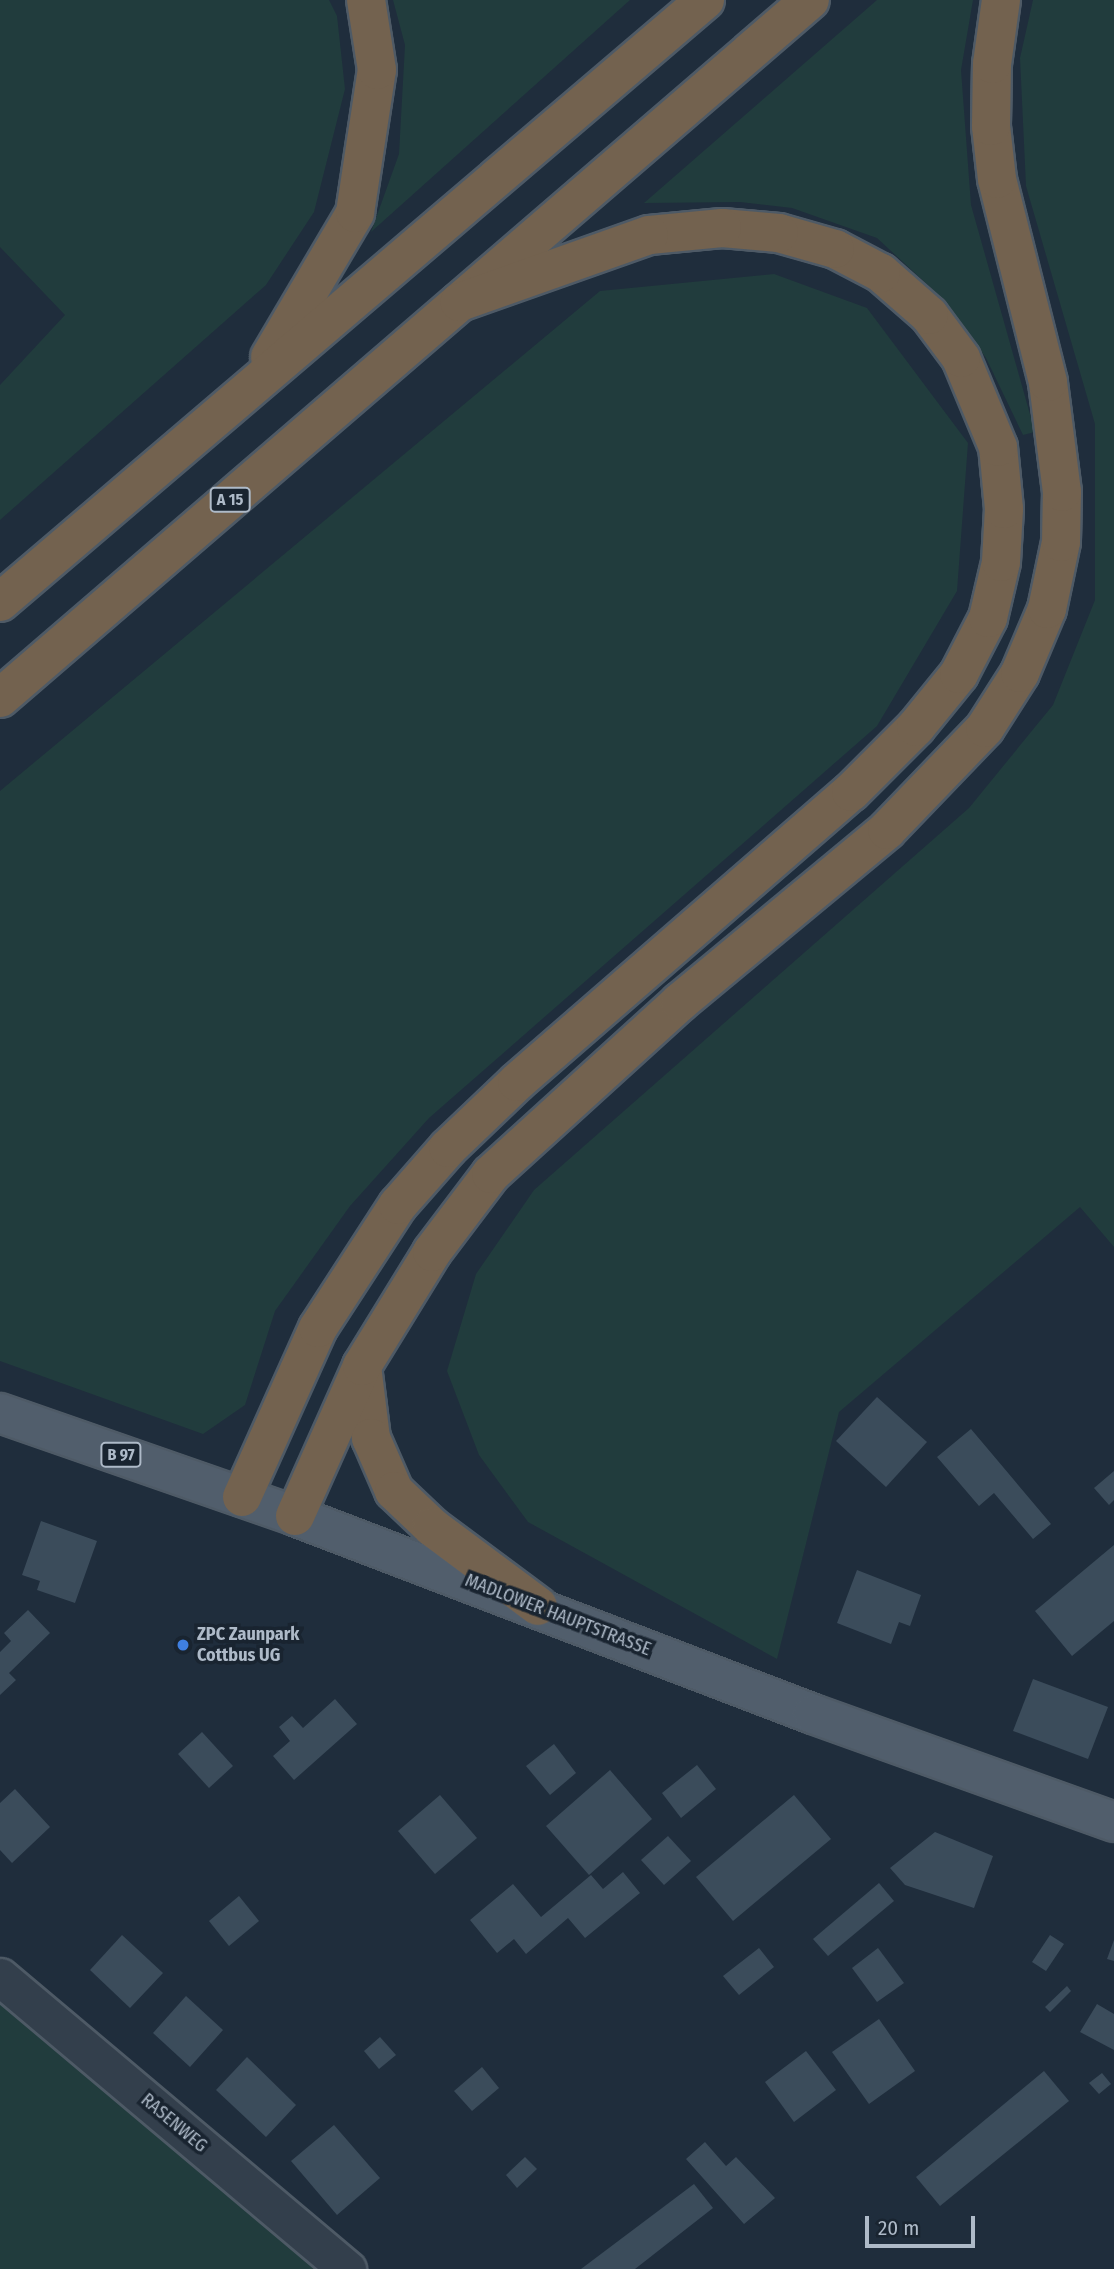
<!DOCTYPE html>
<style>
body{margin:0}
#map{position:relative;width:1114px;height:2269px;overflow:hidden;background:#1f2d3c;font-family:"Fira Sans Condensed",sans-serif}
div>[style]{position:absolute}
.green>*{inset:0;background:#213c3d}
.building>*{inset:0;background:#3b4c5b}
.roads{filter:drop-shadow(2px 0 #4e5a66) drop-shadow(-2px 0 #4e5a66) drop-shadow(0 2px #4e5a66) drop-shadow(0 -2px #4e5a66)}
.minor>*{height:37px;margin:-18.5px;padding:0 18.5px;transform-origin:18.5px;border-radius:18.5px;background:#333f4c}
.primary>*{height:38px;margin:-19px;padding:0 19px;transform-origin:19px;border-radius:19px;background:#515e6c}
.motorway>*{height:38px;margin:-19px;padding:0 19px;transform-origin:19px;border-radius:19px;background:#73624f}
.dots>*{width:19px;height:19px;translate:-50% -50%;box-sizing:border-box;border:4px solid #192430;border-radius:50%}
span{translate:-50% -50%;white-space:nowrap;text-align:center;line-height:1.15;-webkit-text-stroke:7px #192430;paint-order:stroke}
.shield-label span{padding:2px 5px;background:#192430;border:2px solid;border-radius:5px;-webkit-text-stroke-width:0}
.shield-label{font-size:16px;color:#aebac8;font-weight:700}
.street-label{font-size:18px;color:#aebac8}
.poi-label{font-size:18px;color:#aebac8;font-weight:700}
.left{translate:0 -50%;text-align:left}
.scale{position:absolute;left:865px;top:2216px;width:110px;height:32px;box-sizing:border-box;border:4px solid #aebac8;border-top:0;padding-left:9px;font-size:21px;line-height:24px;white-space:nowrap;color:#aebac8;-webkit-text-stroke:5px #192430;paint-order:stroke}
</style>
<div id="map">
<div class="green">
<div style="clip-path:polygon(0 0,329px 0,337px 16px,345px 89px,314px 212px,266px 285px,0 520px,0 385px,65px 315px,0 247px)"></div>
<div style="clip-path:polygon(393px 0,630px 0,371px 232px,399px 154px,405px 45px)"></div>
<div style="clip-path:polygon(877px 0,973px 0,961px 70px,971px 205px,1035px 432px,1023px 435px,986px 358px,944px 300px,877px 238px,792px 208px,740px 202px,644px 203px)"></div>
<div style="clip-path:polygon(1033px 0,1114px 0,1114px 1247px,1080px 1207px,839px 1412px,777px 1659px,528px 1522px,479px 1455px,447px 1371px,476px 1274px,534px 1190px,969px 808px,1053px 705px,1095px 600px,1095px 424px,1026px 186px,1020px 58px)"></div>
<div style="clip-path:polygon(774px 274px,867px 308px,968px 443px,957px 591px,877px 726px,429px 1118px,350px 1206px,275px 1311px,245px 1405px,203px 1434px,0 1361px,0 791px,600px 291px)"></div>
<div style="clip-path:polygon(0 1999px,325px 2269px,0 2269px)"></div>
</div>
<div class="building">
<div style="clip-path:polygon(877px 1397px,927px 1442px,886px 1487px,836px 1441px)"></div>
<div style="clip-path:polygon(971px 1429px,1051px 1524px,1033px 1539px,994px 1493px,979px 1506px,937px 1457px)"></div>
<div style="clip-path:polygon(1114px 1471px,1114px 1500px,1109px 1505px,1094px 1488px)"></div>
<div style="clip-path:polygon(41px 1521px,97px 1541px,75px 1603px,37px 1590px,40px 1581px,22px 1575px)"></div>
<div style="clip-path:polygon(1114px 1545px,1114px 1621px,1072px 1656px,1035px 1611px)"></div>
<div style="clip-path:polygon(857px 1570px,921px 1595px,910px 1626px,899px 1622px,891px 1644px,837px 1623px)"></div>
<div style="clip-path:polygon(28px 1610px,50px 1633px,9px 1673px,16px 1680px,0 1695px,0 1652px,11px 1641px,4px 1633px)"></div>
<div style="clip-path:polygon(1033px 1679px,1108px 1707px,1088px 1759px,1013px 1731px)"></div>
<div style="clip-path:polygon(335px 1699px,357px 1724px,294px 1780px,273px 1756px,290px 1741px,279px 1727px,292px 1716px,303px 1728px)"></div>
<div style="clip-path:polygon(202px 1732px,233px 1766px,209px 1788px,178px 1754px)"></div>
<div style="clip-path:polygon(554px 1744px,576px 1773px,550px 1795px,526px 1766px)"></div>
<div style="clip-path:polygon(697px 1765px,716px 1789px,681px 1818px,662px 1793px)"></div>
<div style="clip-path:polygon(610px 1770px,652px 1819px,589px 1875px,546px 1826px)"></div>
<div style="clip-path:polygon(15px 1789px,50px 1827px,12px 1863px,0 1850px,0 1803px)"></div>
<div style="clip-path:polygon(440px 1795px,477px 1838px,435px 1874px,398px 1831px)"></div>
<div style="clip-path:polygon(794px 1795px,831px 1839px,733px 1921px,696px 1877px)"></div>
<div style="clip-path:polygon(935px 1832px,993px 1856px,974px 1908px,905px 1885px,890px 1868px)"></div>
<div style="clip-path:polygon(668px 1836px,691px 1861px,664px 1885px,641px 1860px)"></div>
<div style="clip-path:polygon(623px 1872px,640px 1893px,585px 1938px,568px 1918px,526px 1954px,514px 1939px,497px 1953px,470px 1920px,513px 1884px,541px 1917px,591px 1875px,603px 1889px)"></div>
<div style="clip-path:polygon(879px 1883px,894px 1901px,828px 1956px,813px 1939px)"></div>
<div style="clip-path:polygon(239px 1896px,259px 1921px,229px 1946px,209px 1921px)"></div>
<div style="clip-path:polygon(122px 1935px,163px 1973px,130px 2008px,90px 1970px)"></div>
<div style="clip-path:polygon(1050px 1935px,1064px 1944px,1046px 1971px,1032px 1962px)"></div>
<div style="clip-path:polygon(1114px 1940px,1114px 1961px,1107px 1959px)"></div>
<div style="clip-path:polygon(759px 1948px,774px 1967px,739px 1995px,723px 1976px)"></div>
<div style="clip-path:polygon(878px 1948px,904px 1983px,877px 2002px,852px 1968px)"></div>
<div style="clip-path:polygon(1067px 1986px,1071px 1991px,1050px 2012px,1045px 2007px)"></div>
<div style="clip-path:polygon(186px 1996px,223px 2030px,190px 2067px,153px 2033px)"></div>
<div style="clip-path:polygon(1097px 2004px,1114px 2014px,1114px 2050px,1080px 2032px)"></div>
<div style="clip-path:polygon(879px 2019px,915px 2071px,869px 2104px,832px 2052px)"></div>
<div style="clip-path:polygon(380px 2037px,396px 2055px,379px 2069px,364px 2051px)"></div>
<div style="clip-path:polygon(806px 2051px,836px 2090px,794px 2122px,765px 2082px)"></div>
<div style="clip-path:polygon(247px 2057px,296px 2105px,266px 2137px,216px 2090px)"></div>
<div style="clip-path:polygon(482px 2067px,499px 2088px,472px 2111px,454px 2091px)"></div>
<div style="clip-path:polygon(1044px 2071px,1069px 2101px,940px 2206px,916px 2177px)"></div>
<div style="clip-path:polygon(1102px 2073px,1111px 2084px,1099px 2094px,1089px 2083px)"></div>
<div style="clip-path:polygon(334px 2125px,380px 2178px,337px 2215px,291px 2161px)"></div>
<div style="clip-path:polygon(705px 2142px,726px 2166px,736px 2157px,775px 2198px,744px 2224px,686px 2159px)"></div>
<div style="clip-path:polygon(525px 2157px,537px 2169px,517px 2188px,506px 2175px)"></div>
<div style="clip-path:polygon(694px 2184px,713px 2208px,635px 2269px,581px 2269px)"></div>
</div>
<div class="roads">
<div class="minor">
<div style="left:0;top:1977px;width:454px;rotate:40.1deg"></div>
</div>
<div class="primary">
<div style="left:0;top:1413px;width:312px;rotate:19.2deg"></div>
<div style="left:295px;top:1516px;width:555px;rotate:20.92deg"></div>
<div style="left:813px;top:1714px;width:320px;rotate:19.7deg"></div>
</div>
<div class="motorway">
<div style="left:270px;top:357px;width:167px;rotate:-59.4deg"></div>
<div style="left:355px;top:213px;width:145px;rotate:-81.3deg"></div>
<div style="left:377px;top:70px;width:71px;rotate:-98.9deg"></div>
<div style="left:0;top:602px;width:927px;rotate:-40.49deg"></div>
<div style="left:0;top:698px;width:1069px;rotate:-40.75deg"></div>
<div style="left:362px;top:1366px;width:73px;rotate:82.9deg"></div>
<div style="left:371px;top:1438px;width:58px;rotate:66.5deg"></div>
<div style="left:394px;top:1491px;width:52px;rotate:43.5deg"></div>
<div style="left:432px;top:1527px;width:132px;rotate:36.7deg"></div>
<div style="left:242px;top:1497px;width:185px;rotate:-65.8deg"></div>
<div style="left:318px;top:1328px;width:147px;rotate:-57deg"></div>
<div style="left:398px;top:1205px;width:76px;rotate:-48.7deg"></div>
<div style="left:448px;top:1148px;width:95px;rotate:-43.7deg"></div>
<div style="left:517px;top:1082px;width:442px;rotate:-41deg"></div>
<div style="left:851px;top:792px;width:92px;rotate:-45deg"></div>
<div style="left:916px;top:727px;width:68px;rotate:-50.9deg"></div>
<div style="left:959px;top:674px;width:63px;rotate:-62.6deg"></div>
<div style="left:988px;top:618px;width:57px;rotate:-76.9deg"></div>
<div style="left:1001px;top:562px;width:53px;rotate:-86.8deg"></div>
<div style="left:1004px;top:509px;width:62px;rotate:-95.5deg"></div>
<div style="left:998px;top:447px;width:96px;rotate:-112.6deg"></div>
<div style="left:961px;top:358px;width:54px;rotate:-126.7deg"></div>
<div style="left:929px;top:315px;width:64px;rotate:-138.8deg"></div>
<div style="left:881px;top:273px;width:52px;rotate:-152.4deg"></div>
<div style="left:835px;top:249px;width:58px;rotate:-164.1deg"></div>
<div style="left:779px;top:233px;width:57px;rotate:-175deg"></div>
<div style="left:722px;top:228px;width:73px;rotate:174.5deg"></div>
<div style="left:649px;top:235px;width:201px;rotate:160.5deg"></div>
<div style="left:295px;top:1516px;width:164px;rotate:-65.9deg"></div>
<div style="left:362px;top:1366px;width:134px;rotate:-58.4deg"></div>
<div style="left:432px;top:1252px;width:98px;rotate:-52.9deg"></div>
<div style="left:491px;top:1174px;width:256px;rotate:-42.3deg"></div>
<div style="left:680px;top:1002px;width:269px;rotate:-39.7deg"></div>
<div style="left:887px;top:830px;width:141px;rotate:-46.1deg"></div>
<div style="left:985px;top:728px;width:65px;rotate:-57.5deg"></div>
<div style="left:1020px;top:673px;width:69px;rotate:-67.1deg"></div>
<div style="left:1047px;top:609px;width:68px;rotate:-78.2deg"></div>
<div style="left:1061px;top:542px;width:50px;rotate:-88.9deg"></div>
<div style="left:1062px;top:492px;width:111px;rotate:-97.3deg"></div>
<div style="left:1048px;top:382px;width:209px;rotate:-104.1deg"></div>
<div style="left:997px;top:179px;width:53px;rotate:-96.5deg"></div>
<div style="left:991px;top:126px;width:62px;rotate:-89.1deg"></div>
<div style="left:992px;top:64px;width:65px;rotate:-82deg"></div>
</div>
</div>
<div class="dots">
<div style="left:183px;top:1645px;background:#3f7fe0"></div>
</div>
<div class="shield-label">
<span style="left:230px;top:500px">A 15</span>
<span style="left:121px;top:1455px">B 97</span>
</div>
<div class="street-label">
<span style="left:558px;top:1615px;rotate:21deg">MADLOWER HAUPTSTRASSE</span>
<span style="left:174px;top:2123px;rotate:40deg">RASENWEG</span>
</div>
<div class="poi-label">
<span class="left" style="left:197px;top:1645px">ZPC Zaunpark<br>Cottbus UG</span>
</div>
<div class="scale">20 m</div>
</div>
